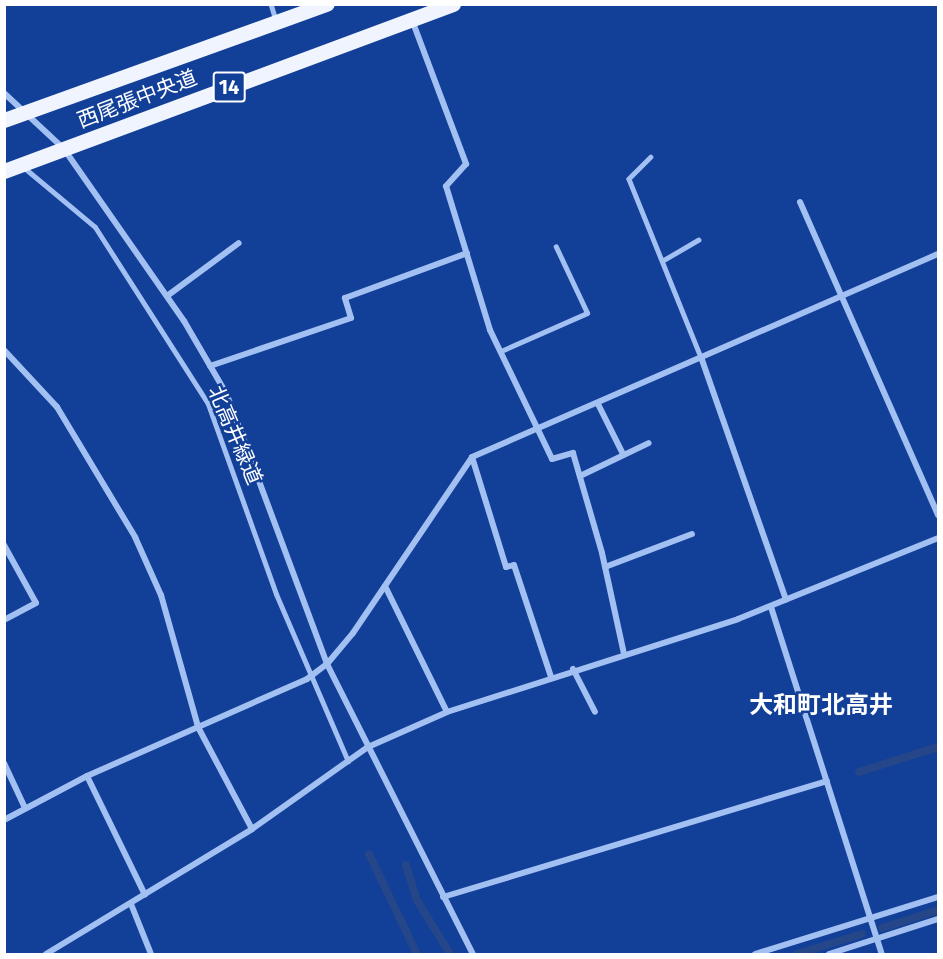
<!DOCTYPE html>
<meta charset="utf-8">
<style>
body{margin:0}
#map{position:relative;width:943px;height:959px;overflow:hidden;background:#123f97;font-family:"Fira Sans","Noto Sans JP",sans-serif}
div>[style]{position:absolute}
.stream>*{height:8px;margin:-4px;padding:0 4px;transform-origin:4px;border-radius:4px;background:#254689}
.service>*{height:4.5px;margin:-2.25px;padding:0 2.25px;transform-origin:2.25px;border-radius:2.25px;background:#a3c0f3}
.pedestrian>*{height:5px;margin:-2.5px;padding:0 2.5px;transform-origin:2.5px;border-radius:2.5px;background:#a3c0f3}
.minor>*{height:6px;margin:-3px;padding:0 3px;transform-origin:3px;border-radius:3px;background:#a3c0f3}
.primary>*{height:15px;margin:-7.5px;padding:0 7.5px;transform-origin:7.5px;border-radius:7.5px;background:#f0f4ff}
span{translate:-50% -50%;white-space:nowrap;text-align:center;line-height:1.15;-webkit-text-stroke:5px #123f97;paint-order:stroke}
.shield-label span{padding:2px 4px;background:#123f97;border:2px solid;border-radius:4px;-webkit-text-stroke-width:0}
.shield-label{font-size:20px;color:#fff;font-weight:700}
.street-label{font-size:21px;color:#fff}
.quarter-label{font-size:24px;color:#fff;font-weight:700}
.frame{position:absolute;inset:0;border:6px solid #fff;pointer-events:none}
</style>
<div id="map">
<div class="stream">
<div style="left:859px;top:772px;width:83px;rotate:-17.6deg"></div>
<div style="left:369px;top:854px;width:111px;rotate:64.4deg"></div>
<div style="left:406px;top:865px;width:37px;rotate:73deg"></div>
<div style="left:417px;top:900px;width:63px;rotate:58.6deg"></div>
<div style="left:882px;top:928px;width:59px;rotate:-17.8deg"></div>
<div style="left:797px;top:954px;width:68px;rotate:-17.1deg"></div>
</div>
<div class="service">
<div style="left:271px;top:4px;width:17px;rotate:73deg"></div>
<div style="left:651px;top:157px;width:31px;rotate:135deg"></div>
<div style="left:629px;top:179px;width:192px;rotate:68deg"></div>
<div style="left:662px;top:261px;width:42px;rotate:-30.3deg"></div>
<div style="left:501px;top:351px;width:94px;rotate:-23.8deg"></div>
<div style="left:587px;top:313px;width:73px;rotate:-115.2deg"></div>
</div>
<div class="pedestrian">
<div style="left:22px;top:166px;width:95px;rotate:39.9deg"></div>
<div style="left:95px;top:227px;width:210px;rotate:57.4deg"></div>
<div style="left:208px;top:404px;width:202px;rotate:70.3deg"></div>
<div style="left:276px;top:594px;width:182px;rotate:66.7deg"></div>
</div>
<div class="minor">
<div style="left:412px;top:20px;width:154px;rotate:69.4deg"></div>
<div style="left:466px;top:164px;width:30px;rotate:132deg"></div>
<div style="left:446px;top:186px;width:151px;rotate:73deg"></div>
<div style="left:490px;top:330px;width:143px;rotate:64.3deg"></div>
<div style="left:552px;top:459px;width:22px;rotate:-16deg"></div>
<div style="left:573px;top:453px;width:104px;rotate:73.8deg"></div>
<div style="left:602px;top:553px;width:103px;rotate:77.7deg"></div>
<div style="left:4px;top:93px;width:82px;rotate:43deg"></div>
<div style="left:64px;top:149px;width:210px;rotate:55.1deg"></div>
<div style="left:184px;top:321px;width:86px;rotate:59.8deg"></div>
<div style="left:227px;top:395px;width:287px;rotate:69.6deg"></div>
<div style="left:327px;top:664px;width:325px;rotate:63.3deg"></div>
<div style="left:800px;top:202px;width:342px;rotate:66.2deg"></div>
<div style="left:167px;top:296px;width:89px;rotate:-36.4deg"></div>
<div style="left:4px;top:350px;width:78px;rotate:47.1deg"></div>
<div style="left:57px;top:407px;width:152px;rotate:59deg"></div>
<div style="left:135px;top:537px;width:64px;rotate:65.9deg"></div>
<div style="left:161px;top:595px;width:137px;rotate:74.3deg"></div>
<div style="left:198px;top:727px;width:115px;rotate:62.1deg"></div>
<div style="left:701px;top:357px;width:257px;rotate:70.7deg"></div>
<div style="left:210px;top:366px;width:149px;rotate:-18.8deg"></div>
<div style="left:351px;top:318px;width:21px;rotate:-107deg"></div>
<div style="left:345px;top:298px;width:130px;rotate:-20.2deg"></div>
<div style="left:598px;top:404px;width:56px;rotate:63.4deg"></div>
<div style="left:472px;top:457px;width:115px;rotate:72.8deg"></div>
<div style="left:506px;top:567px;width:8px;rotate:-14deg"></div>
<div style="left:514px;top:565px;width:118px;rotate:71.7deg"></div>
<div style="left:580px;top:476px;width:76px;rotate:-25.6deg"></div>
<div style="left:4px;top:545px;width:66px;rotate:61.1deg"></div>
<div style="left:36px;top:603px;width:36px;rotate:152deg"></div>
<div style="left:605px;top:567px;width:93px;rotate:-20.8deg"></div>
<div style="left:385px;top:586px;width:140px;rotate:63.8deg"></div>
<div style="left:771px;top:607px;width:364px;rotate:72.3deg"></div>
<div style="left:573px;top:669px;width:48px;rotate:62.9deg"></div>
<div style="left:4px;top:763px;width:50px;rotate:65deg"></div>
<div style="left:87px;top:776px;width:132px;rotate:64deg"></div>
<div style="left:4px;top:820px;width:94px;rotate:-27.9deg"></div>
<div style="left:87px;top:776px;width:240px;rotate:-23.8deg"></div>
<div style="left:307px;top:679px;width:25px;rotate:-37deg"></div>
<div style="left:327px;top:664px;width:40px;rotate:-50deg"></div>
<div style="left:353px;top:633px;width:212px;rotate:-55.9deg"></div>
<div style="left:472px;top:457px;width:508px;rotate:-23.54deg"></div>
<div style="left:443px;top:897px;width:401px;rotate:-16.8deg"></div>
<div style="left:131px;top:904px;width:54px;rotate:68.2deg"></div>
<div style="left:46px;top:954px;width:241px;rotate:-31.2deg"></div>
<div style="left:252px;top:829px;width:142px;rotate:-35.3deg"></div>
<div style="left:368px;top:747px;width:86px;rotate:-23.9deg"></div>
<div style="left:447px;top:712px;width:305px;rotate:-17.7deg"></div>
<div style="left:738px;top:619px;width:216px;rotate:-22deg"></div>
<div style="left:755px;top:954px;width:192px;rotate:-17.3deg"></div>
<div style="left:829px;top:954px;width:114px;rotate:-17.8deg"></div>
</div>
<div class="primary">
<div style="left:4px;top:120px;width:343px;rotate:-19.8deg"></div>
<div style="left:4px;top:171px;width:479px;rotate:-20.4deg"></div>
</div>
<div class="shield-label">
<span style="left:229px;top:87px">14</span>
</div>
<div class="street-label">
<span style="left:137px;top:99px;rotate:-21deg">西尾張中央道</span>
<span style="left:235px;top:435px;rotate:67deg">北高井緑道</span>
</div>
<div class="quarter-label">
<span style="left:821px;top:706px">大和町北高井</span>
</div>
<div class="frame"></div>
</div>
